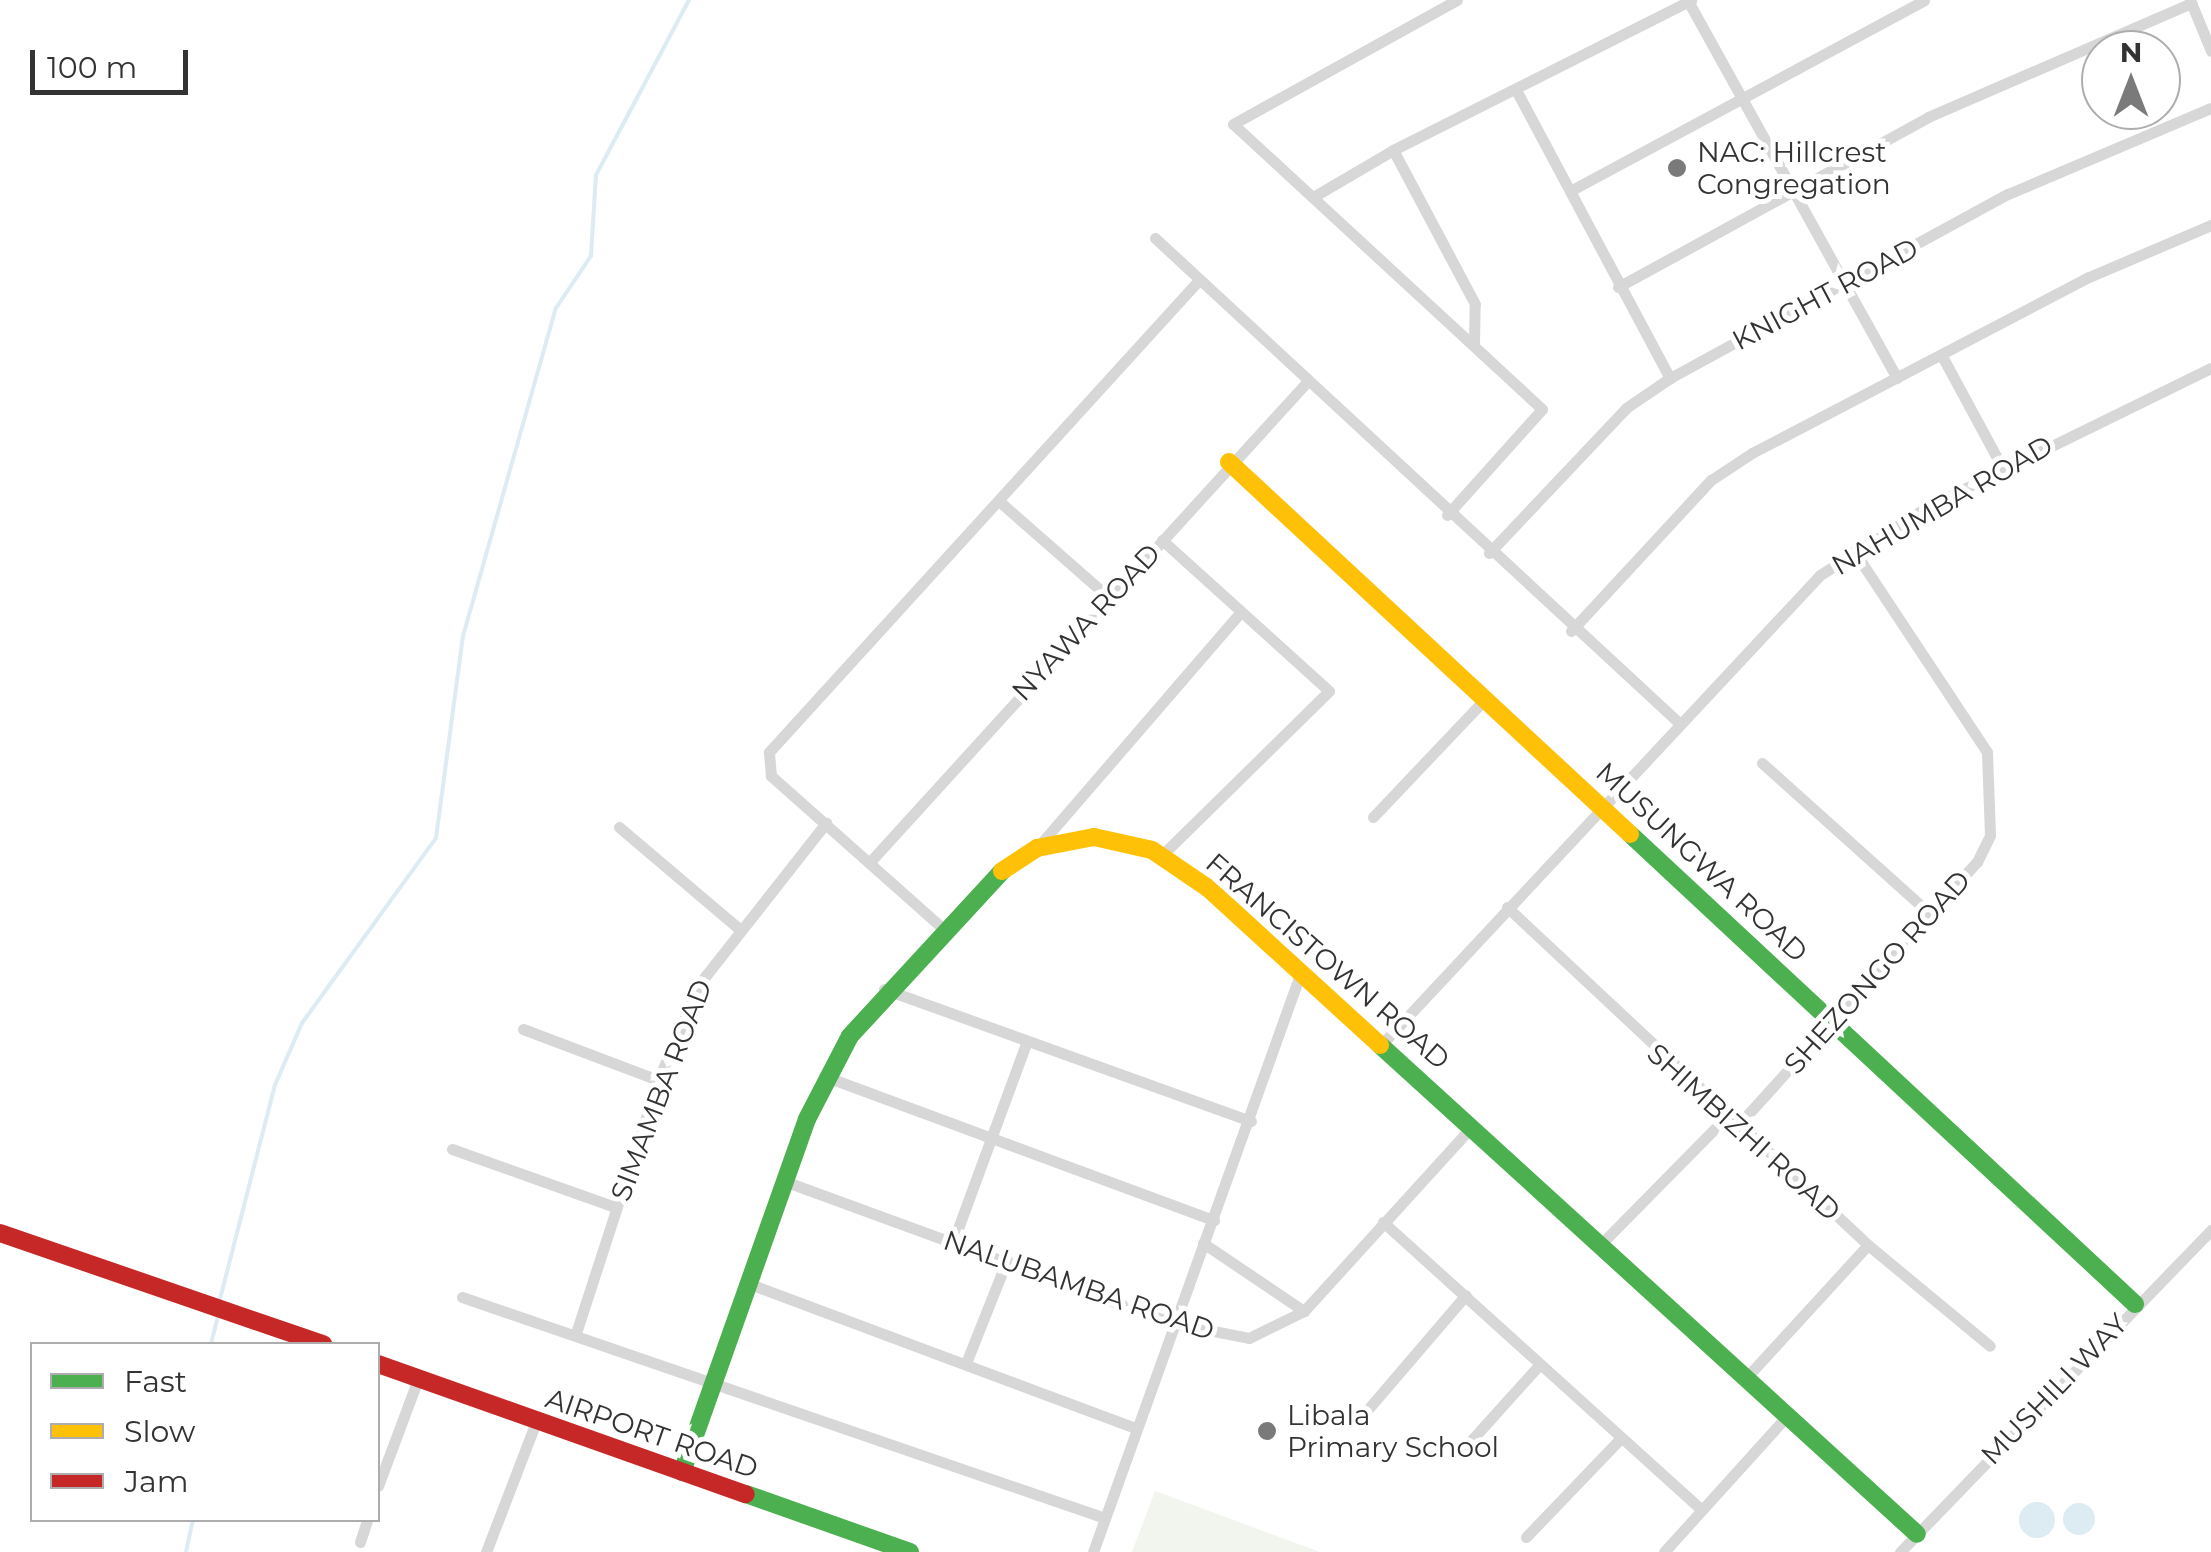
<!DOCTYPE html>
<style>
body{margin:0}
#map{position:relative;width:2211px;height:1552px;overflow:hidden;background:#fff;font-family:Montserrat,sans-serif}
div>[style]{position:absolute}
.green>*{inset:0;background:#f1f5ed}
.water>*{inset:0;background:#ddebf3}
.round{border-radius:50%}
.stream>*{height:4px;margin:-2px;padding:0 2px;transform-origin:2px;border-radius:2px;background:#ddebf3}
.street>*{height:11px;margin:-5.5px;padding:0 5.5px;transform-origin:5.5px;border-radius:5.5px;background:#d7d7d7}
.fast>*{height:18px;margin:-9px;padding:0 9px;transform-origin:9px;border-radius:9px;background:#4caf50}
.slow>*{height:18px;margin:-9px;padding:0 9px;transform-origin:9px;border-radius:9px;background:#ffc107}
.jam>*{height:18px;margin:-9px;padding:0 9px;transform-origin:9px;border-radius:9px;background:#c62828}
.dots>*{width:28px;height:28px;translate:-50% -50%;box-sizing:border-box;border:5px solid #fff;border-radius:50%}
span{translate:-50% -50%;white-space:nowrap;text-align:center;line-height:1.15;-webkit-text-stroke:10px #fff;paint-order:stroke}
.poi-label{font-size:28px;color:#333}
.left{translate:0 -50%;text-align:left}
.street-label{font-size:28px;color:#333}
.legend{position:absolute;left:30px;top:1342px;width:350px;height:180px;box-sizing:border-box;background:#fff;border:2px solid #adadad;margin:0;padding:12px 18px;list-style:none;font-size:30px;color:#333}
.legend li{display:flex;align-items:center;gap:20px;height:50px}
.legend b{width:50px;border:2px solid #adadad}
.north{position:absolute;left:2081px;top:30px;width:100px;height:100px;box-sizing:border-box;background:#fff;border:2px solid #adadad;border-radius:50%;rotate:0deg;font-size:28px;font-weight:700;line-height:40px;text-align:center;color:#333}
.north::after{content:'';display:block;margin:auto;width:35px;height:45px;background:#7a7a7a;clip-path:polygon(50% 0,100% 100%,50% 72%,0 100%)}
.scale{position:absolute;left:30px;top:50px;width:158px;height:45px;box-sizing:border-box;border:5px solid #333;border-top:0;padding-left:12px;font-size:30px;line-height:35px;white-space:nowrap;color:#333;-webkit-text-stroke:8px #fff;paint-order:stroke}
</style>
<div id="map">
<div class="green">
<div style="clip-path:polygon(1155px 1491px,1320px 1552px,1132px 1552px)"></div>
</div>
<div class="water">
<div class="round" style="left:2019px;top:1502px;width:36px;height:36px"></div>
<div class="round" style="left:2063px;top:1503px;width:32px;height:32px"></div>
</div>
<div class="stream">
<div style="left:220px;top:1299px;width:221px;rotate:-75.6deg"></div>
<div style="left:275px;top:1085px;width:68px;rotate:-66.5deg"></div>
<div style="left:302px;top:1023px;width:228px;rotate:-54.1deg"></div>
<div style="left:436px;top:838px;width:204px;rotate:-82.4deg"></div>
<div style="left:463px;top:636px;width:341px;rotate:-74.2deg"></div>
<div style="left:556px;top:308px;width:63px;rotate:-56.1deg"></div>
<div style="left:591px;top:256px;width:81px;rotate:-86.5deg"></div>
<div style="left:596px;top:175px;width:198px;rotate:-62deg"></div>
<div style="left:211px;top:1344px;width:30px;rotate:-76deg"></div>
<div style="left:186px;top:1552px;width:33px;rotate:-78deg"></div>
</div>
<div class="street">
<div style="left:2190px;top:0;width:55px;rotate:67.6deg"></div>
<div style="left:1688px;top:1px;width:431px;rotate:61deg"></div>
<div style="left:1516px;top:90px;width:327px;rotate:61.9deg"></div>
<div style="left:1570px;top:191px;width:402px;rotate:-28.3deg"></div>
<div style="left:1313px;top:197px;width:93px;rotate:-30.4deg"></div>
<div style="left:1155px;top:238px;width:713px;rotate:42.78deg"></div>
<div style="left:1618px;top:287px;width:354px;rotate:-28.7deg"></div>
<div style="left:1928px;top:117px;width:287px;rotate:-23.4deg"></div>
<div style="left:1474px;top:343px;width:39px;rotate:-89deg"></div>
<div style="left:1475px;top:304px;width:174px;rotate:-118deg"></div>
<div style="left:1393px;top:150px;width:334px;rotate:-26.7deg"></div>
<div style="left:1942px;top:356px;width:128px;rotate:61.6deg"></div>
<div style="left:1000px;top:502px;width:142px;rotate:41.3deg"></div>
<div style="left:1447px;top:515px;width:142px;rotate:-48.1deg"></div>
<div style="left:1542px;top:409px;width:420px;rotate:-137.3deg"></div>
<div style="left:1233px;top:124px;width:256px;rotate:-29deg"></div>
<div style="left:1162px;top:540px;width:225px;rotate:42.1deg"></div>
<div style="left:1329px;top:691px;width:234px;rotate:135.5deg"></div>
<div style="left:1489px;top:553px;width:199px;rotate:-46.6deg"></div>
<div style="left:1626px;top:408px;width:53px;rotate:-34.3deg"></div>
<div style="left:1670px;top:378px;width:385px;rotate:-28.6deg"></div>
<div style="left:2008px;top:194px;width:220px;rotate:-23deg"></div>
<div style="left:1571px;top:631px;width:206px;rotate:-47.2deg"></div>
<div style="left:1711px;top:480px;width:49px;rotate:-33.4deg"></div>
<div style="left:1752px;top:453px;width:380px;rotate:-27.6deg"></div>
<div style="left:2089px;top:277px;width:133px;rotate:-23.1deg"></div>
<div style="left:1762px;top:763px;width:224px;rotate:41.9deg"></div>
<div style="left:1373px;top:817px;width:161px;rotate:-46.5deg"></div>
<div style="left:619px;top:827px;width:155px;rotate:40.3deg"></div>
<div style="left:1037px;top:848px;width:311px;rotate:-49.2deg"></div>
<div style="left:869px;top:863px;width:649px;rotate:-47.68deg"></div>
<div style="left:1507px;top:907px;width:495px;rotate:43.1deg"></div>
<div style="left:1868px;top:1245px;width:158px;rotate:39.6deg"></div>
<div style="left:939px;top:925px;width:225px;rotate:-138.4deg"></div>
<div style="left:771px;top:776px;width:24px;rotate:-95deg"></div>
<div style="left:769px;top:752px;width:639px;rotate:-47.67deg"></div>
<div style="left:884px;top:989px;width:390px;rotate:19.8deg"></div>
<div style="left:523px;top:1029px;width:144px;rotate:20.7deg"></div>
<div style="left:1383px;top:1043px;width:640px;rotate:-46.96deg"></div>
<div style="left:1820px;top:575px;width:127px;rotate:-32.4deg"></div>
<div style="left:1927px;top:507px;width:316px;rotate:-26.1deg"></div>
<div style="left:824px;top:1076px;width:416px;rotate:20.3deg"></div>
<div style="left:1740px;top:1123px;width:353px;rotate:-47.8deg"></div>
<div style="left:1977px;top:862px;width:30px;rotate:-64deg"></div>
<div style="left:1990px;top:835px;width:83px;rotate:-92.1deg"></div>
<div style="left:1987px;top:752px;width:241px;rotate:-123.5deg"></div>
<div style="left:452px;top:1149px;width:173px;rotate:19.6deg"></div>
<div style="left:784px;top:1181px;width:414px;rotate:20.1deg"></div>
<div style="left:1173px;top:1323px;width:77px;rotate:11.2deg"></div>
<div style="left:1249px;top:1338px;width:61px;rotate:-26.1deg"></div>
<div style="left:1304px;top:1311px;width:251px;rotate:-47.7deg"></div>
<div style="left:1383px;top:1222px;width:428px;rotate:42.1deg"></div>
<div style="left:953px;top:1242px;width:211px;rotate:-69.8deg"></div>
<div style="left:1203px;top:1243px;width:122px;rotate:34deg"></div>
<div style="left:1601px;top:1244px;width:182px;rotate:-45.4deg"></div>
<div style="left:750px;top:1284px;width:411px;rotate:20.5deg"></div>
<div style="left:462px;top:1297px;width:680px;rotate:18.97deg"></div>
<div style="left:576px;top:1333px;width:266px;rotate:-72deg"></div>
<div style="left:658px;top:1080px;width:106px;rotate:-66.6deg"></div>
<div style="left:700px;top:983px;width:204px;rotate:-51.8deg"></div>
<div style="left:966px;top:1363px;width:111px;rotate:-68.3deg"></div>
<div style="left:1746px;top:1378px;width:180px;rotate:-47.5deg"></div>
<div style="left:1357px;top:1422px;width:167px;rotate:-49.4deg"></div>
<div style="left:1459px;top:1454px;width:120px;rotate:-48deg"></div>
<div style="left:378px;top:1486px;width:114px;rotate:-69.5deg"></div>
<div style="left:1526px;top:1537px;width:137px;rotate:-46.2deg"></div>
<div style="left:360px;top:1542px;width:23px;rotate:-72deg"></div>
<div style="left:486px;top:1552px;width:139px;rotate:-69deg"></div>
<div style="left:1093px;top:1552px;width:619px;rotate:-70.28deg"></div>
<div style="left:1664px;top:1552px;width:185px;rotate:-47.9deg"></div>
<div style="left:1900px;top:1552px;width:448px;rotate:-46deg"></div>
</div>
<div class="fast">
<div style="left:1630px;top:834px;width:690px;rotate:42.94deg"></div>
<div style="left:1380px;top:1045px;width:726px;rotate:42.32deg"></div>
<div style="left:682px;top:1472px;width:374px;rotate:-70.5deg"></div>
<div style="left:807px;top:1119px;width:93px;rotate:-62.6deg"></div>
<div style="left:850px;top:1036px;width:224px;rotate:-47.3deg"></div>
<div style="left:746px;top:1494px;width:174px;rotate:19.5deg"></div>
</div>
<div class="slow">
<div style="left:1229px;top:462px;width:547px;rotate:42.85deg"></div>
<div style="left:1002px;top:871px;width:42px;rotate:-33.3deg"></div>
<div style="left:1037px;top:848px;width:58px;rotate:-10.9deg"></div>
<div style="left:1094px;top:837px;width:59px;rotate:12.6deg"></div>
<div style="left:1152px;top:850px;width:68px;rotate:34.2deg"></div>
<div style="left:1208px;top:888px;width:233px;rotate:42.4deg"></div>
</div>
<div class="jam">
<div style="left:0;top:1233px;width:342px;rotate:19deg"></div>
<div style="left:378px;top:1364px;width:390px;rotate:19.5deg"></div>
</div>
<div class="dots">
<div style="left:1677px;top:168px;background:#7a7a7a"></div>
<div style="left:1267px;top:1431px;background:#7a7a7a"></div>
</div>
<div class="poi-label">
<span class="left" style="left:1697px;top:168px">NAC: Hillcrest<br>Congregation</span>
<span class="left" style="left:1287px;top:1431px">Libala<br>Primary School</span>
</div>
<div class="street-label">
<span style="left:1825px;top:294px;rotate:-28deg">KNIGHT ROAD</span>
<span style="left:1942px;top:505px;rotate:-30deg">NAHUMBA ROAD</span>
<span style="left:1086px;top:622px;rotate:-47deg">NYAWA ROAD</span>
<span style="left:1702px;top:862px;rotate:43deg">MUSUNGWA ROAD</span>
<span style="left:1328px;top:961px;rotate:41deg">FRANCISTOWN ROAD</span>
<span style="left:1877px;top:972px;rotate:-48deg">SHEZONGO ROAD</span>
<span style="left:661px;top:1090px;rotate:-69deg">SIMAMBA ROAD</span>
<span style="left:1744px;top:1132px;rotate:42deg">SHIMBIZHI ROAD</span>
<span style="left:1079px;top:1285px;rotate:19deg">NALUBAMBA ROAD</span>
<span style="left:2054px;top:1389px;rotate:-46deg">MUSHILI WAY</span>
<span style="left:652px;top:1433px;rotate:19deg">AIRPORT ROAD</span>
</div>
<ul class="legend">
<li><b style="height:12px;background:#4caf50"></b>Fast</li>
<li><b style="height:12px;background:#ffc107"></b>Slow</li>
<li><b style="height:12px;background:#c62828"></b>Jam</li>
</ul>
<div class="north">N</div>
<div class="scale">100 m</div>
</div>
